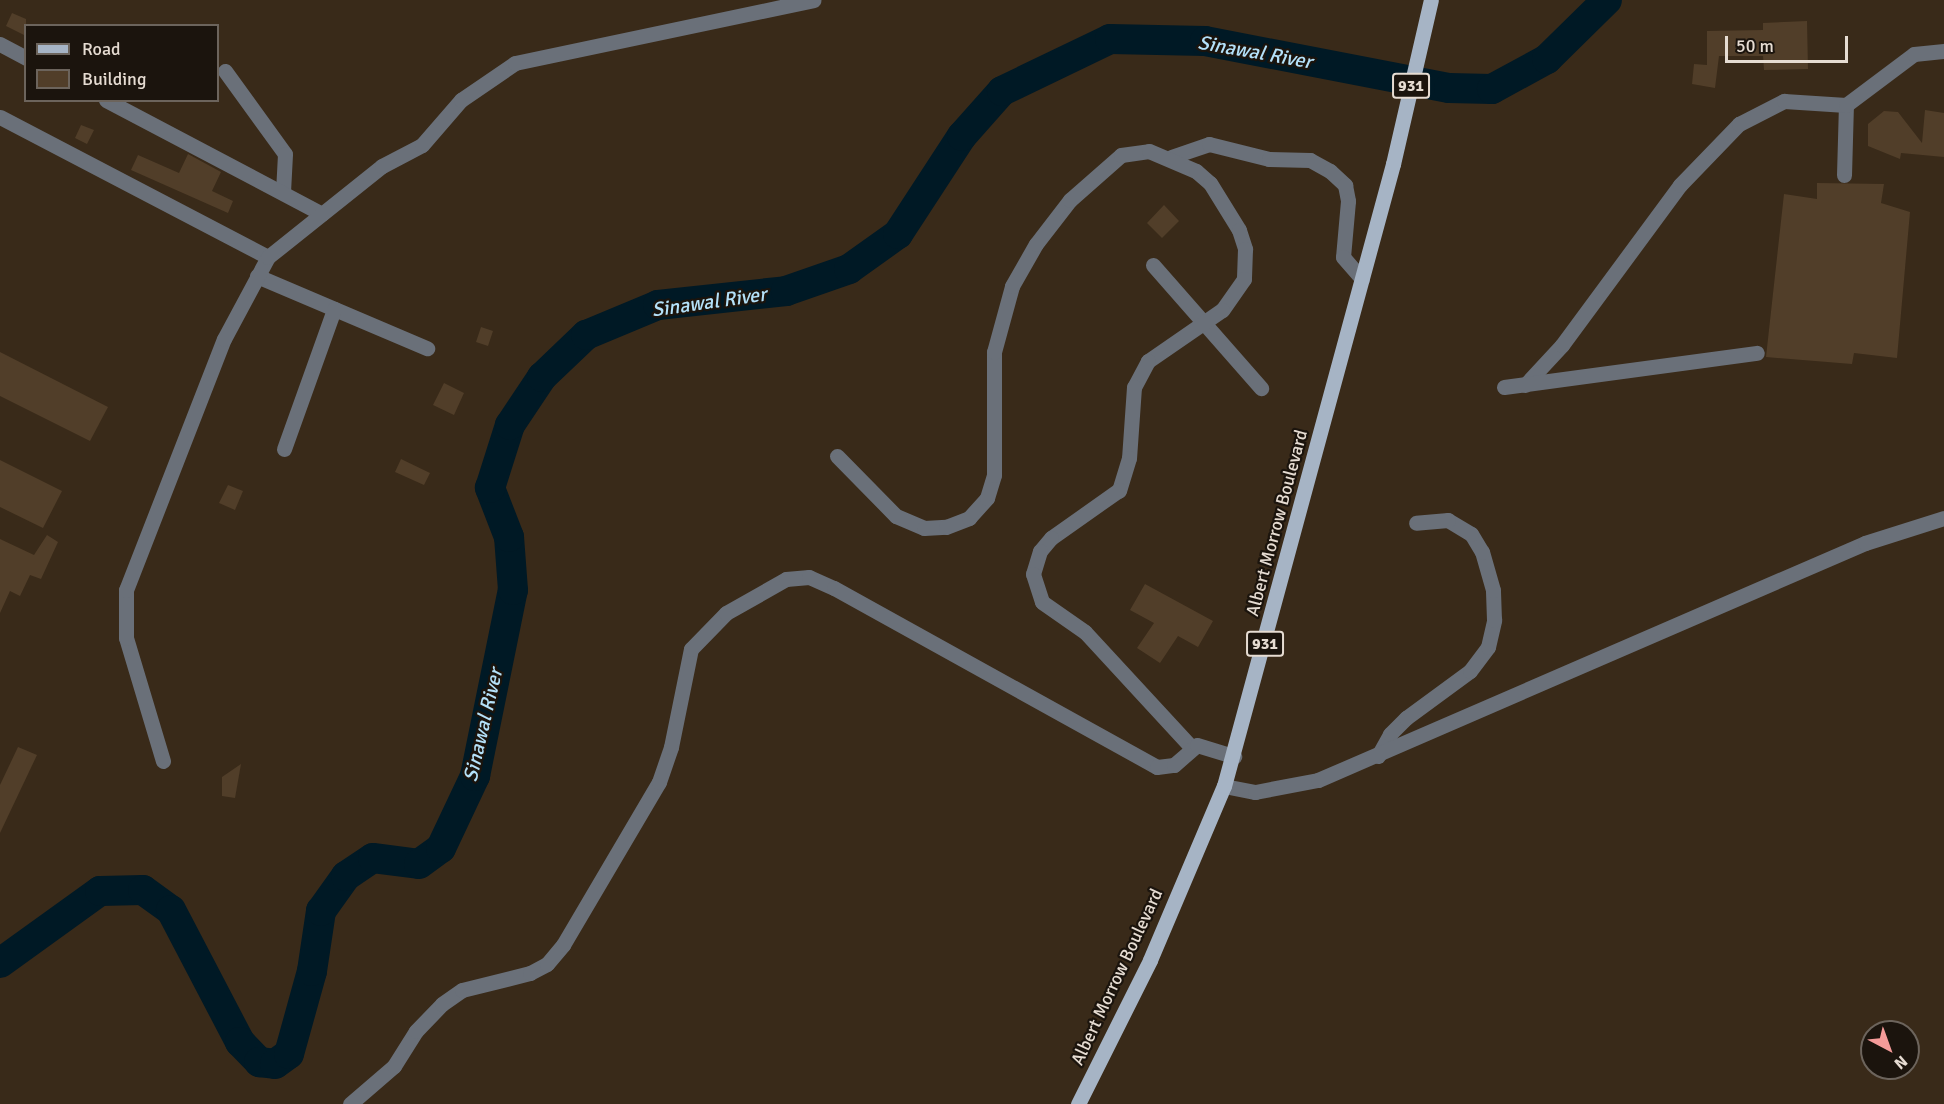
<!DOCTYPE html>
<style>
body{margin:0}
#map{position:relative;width:1944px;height:1104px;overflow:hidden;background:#392a19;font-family:Signika,sans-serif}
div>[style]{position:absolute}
.river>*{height:30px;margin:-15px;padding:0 15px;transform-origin:15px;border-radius:15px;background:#001925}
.building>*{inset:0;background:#513e29}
.minor>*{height:15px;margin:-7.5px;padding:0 7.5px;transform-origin:7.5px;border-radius:7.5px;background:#6a7079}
.major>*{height:15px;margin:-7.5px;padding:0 7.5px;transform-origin:7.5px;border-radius:7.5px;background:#a6b4c5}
span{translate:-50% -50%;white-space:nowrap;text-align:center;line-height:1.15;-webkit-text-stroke:4.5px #1b140d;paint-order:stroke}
.shield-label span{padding:2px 4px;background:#1b140d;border:2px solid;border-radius:4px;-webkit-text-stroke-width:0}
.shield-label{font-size:16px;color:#e6dcd2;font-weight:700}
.street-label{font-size:18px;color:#e6dcd2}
.water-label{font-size:20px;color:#b4e1f9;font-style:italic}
.legend{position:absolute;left:24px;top:24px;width:195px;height:78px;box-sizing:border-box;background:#1b140d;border:2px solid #6c645c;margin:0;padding:8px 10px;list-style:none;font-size:18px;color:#e6dcd2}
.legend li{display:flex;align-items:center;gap:12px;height:30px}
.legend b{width:30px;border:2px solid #6c645c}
.north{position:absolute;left:1860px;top:1020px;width:60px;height:60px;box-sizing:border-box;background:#1b140d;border:2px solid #6c645c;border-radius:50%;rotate:139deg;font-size:16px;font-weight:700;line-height:24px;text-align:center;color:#e6dcd2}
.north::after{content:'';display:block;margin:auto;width:21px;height:27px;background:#f59b99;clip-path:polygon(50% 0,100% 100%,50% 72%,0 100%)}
.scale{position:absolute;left:1725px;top:36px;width:123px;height:27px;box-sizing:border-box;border:3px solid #e6dcd2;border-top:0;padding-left:8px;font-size:18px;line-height:21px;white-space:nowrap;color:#e6dcd2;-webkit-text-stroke:4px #1b140d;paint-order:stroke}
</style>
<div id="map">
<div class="river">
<div style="left:0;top:963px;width:123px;rotate:-35.8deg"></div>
<div style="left:100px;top:891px;width:43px;rotate:-1.3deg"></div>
<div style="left:143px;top:890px;width:34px;rotate:36deg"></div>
<div style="left:171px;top:910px;width:149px;rotate:62.4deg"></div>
<div style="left:240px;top:1042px;width:28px;rotate:46deg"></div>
<div style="left:259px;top:1062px;width:16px;rotate:7deg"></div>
<div style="left:275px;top:1064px;width:17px;rotate:-36deg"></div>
<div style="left:289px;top:1054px;width:86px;rotate:-74.5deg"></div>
<div style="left:312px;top:971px;width:61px;rotate:-81.5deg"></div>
<div style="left:321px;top:911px;width:43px;rotate:-54.5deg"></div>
<div style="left:346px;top:876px;width:32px;rotate:-34deg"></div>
<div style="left:373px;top:858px;width:46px;rotate:7.4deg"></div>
<div style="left:419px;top:864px;width:27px;rotate:-36deg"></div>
<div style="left:441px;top:848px;width:80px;rotate:-64.7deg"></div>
<div style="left:475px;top:776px;width:190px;rotate:-78.5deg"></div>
<div style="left:513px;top:590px;width:53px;rotate:-94.3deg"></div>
<div style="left:509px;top:537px;width:53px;rotate:-111.2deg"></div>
<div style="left:490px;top:488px;width:66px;rotate:-72.4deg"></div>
<div style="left:510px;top:425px;width:58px;rotate:-56.3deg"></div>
<div style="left:542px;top:377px;width:61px;rotate:-43.7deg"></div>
<div style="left:586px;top:335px;width:78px;rotate:-22.6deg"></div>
<div style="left:658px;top:305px;width:129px;rotate:-6.2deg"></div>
<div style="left:786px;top:291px;width:67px;rotate:-19.2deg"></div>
<div style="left:849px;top:269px;width:60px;rotate:-35.5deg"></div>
<div style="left:898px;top:234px;width:117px;rotate:-56.9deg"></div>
<div style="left:962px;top:136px;width:60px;rotate:-48.4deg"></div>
<div style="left:1002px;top:91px;width:120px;rotate:-25.7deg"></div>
<div style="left:1110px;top:39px;width:95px;rotate:1.2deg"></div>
<div style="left:1205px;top:41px;width:248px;rotate:10.9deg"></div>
<div style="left:1449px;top:88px;width:43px;rotate:1.3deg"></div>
<div style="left:1492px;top:89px;width:63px;rotate:-28.6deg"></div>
<div style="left:1547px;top:59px;width:84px;rotate:-44.5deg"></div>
</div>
<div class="building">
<div style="clip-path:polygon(12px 13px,26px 19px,26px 36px,6px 26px)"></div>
<div style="clip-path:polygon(1807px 21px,1808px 69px,1764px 70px,1763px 56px,1719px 56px,1715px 88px,1692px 84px,1694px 64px,1707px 65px,1707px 31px,1763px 30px,1763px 23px)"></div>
<div style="clip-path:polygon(1925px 110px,1944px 113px,1944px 157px,1901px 153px,1900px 159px,1868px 146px,1868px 124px,1884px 111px,1898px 112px,1922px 143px)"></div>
<div style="clip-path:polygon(81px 125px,94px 130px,87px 144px,75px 138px)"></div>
<div style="clip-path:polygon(188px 154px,221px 172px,212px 191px,233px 201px,228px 213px,131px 170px,138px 155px,179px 173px)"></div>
<div style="clip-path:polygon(1817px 183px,1884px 184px,1881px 203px,1910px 212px,1897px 358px,1854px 353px,1852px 364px,1766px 357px,1784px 194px,1817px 199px)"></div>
<div style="clip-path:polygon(1164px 205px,1179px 221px,1162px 238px,1147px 223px)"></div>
<div style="clip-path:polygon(481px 327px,493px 331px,488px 346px,476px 342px)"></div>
<div style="clip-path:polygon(0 352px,108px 407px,90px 441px,0 396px)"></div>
<div style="clip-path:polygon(444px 383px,464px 393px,454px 415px,433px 405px)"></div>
<div style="clip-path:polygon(401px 459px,430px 473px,424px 485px,395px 472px)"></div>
<div style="clip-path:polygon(0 460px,62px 491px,43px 528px,0 507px)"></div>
<div style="clip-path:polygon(228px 485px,243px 491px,235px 510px,219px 503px)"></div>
<div style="clip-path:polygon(47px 535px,58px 542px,41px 579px,30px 575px,20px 596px,10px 591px,0 613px,0 539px,34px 555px)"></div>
<div style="clip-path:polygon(1145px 584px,1213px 621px,1198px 647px,1178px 636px,1160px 663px,1137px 648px,1154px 623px,1130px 610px)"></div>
<div style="clip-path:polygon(18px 747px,37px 755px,0 833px,0 785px)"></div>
<div style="clip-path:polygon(241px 764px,235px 798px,222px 796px,222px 777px)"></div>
</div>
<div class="minor">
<div style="left:0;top:44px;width:30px;rotate:28deg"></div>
<div style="left:225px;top:71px;width:102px;rotate:54.1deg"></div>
<div style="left:285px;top:154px;width:38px;rotate:93deg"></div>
<div style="left:106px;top:100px;width:244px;rotate:27.8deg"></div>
<div style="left:0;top:117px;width:302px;rotate:27.6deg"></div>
<div style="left:1171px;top:157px;width:40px;rotate:-18.9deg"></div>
<div style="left:1209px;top:144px;width:62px;rotate:14deg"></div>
<div style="left:1269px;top:159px;width:41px;rotate:1.4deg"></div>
<div style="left:1310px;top:160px;width:23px;rotate:29deg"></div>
<div style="left:1330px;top:171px;width:21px;rotate:43deg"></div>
<div style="left:1345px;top:185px;width:16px;rotate:79deg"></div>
<div style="left:1348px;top:201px;width:56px;rotate:95.1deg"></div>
<div style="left:1343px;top:257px;width:29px;rotate:49deg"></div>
<div style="left:1844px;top:175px;width:70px;rotate:-88.4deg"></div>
<div style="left:1153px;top:265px;width:164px;rotate:48.7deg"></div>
<div style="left:257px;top:276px;width:185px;rotate:23deg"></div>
<div style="left:1525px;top:385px;width:54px;rotate:-47.2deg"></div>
<div style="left:1562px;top:345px;width:199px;rotate:-53.6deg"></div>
<div style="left:1680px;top:185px;width:85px;rotate:-46deg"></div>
<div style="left:1739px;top:124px;width:51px;rotate:-27.1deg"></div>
<div style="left:1784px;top:101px;width:62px;rotate:3.7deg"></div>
<div style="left:1846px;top:105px;width:85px;rotate:-36.9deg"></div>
<div style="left:1914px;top:54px;width:30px;rotate:-6deg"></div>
<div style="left:1504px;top:387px;width:255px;rotate:-7.7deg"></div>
<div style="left:284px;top:449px;width:149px;rotate:-70.3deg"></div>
<div style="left:837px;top:456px;width:84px;rotate:45.5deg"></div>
<div style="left:896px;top:516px;width:30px;rotate:23deg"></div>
<div style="left:924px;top:528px;width:22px;rotate:-3deg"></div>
<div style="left:946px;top:527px;width:25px;rotate:-21deg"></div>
<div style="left:969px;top:518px;width:27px;rotate:-48deg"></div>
<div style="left:987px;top:498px;width:24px;rotate:-73deg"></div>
<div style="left:994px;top:475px;width:123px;rotate:-90deg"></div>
<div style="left:994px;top:352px;width:68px;rotate:-74.7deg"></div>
<div style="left:1012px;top:286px;width:48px;rotate:-60.3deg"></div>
<div style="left:1036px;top:244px;width:56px;rotate:-52.3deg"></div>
<div style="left:1070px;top:200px;width:68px;rotate:-41.4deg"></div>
<div style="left:1121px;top:155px;width:28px;rotate:-8deg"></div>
<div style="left:1149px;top:151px;width:51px;rotate:23.1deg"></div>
<div style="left:1196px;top:171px;width:18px;rotate:41deg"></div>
<div style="left:1210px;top:183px;width:55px;rotate:58.3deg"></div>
<div style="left:1239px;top:230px;width:20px;rotate:72deg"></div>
<div style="left:1245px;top:249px;width:30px;rotate:92deg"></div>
<div style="left:1244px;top:279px;width:38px;rotate:125deg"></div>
<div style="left:1222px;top:310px;width:90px;rotate:145.4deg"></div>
<div style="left:1148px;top:361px;width:30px;rotate:118deg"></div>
<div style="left:1134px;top:387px;width:71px;rotate:94deg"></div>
<div style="left:1129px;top:458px;width:34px;rotate:107deg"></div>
<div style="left:1119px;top:490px;width:83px;rotate:144.8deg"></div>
<div style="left:1051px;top:538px;width:17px;rotate:130deg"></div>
<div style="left:1040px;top:551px;width:24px;rotate:107deg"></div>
<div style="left:1033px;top:574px;width:29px;rotate:72deg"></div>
<div style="left:1042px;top:602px;width:52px;rotate:34.9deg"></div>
<div style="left:1085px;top:632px;width:156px;rotate:47.3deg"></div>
<div style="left:1378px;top:756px;width:25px;rotate:-61deg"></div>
<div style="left:1390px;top:734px;width:23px;rotate:-45deg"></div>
<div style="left:1406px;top:718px;width:79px;rotate:-36.3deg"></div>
<div style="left:1470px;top:671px;width:30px;rotate:-53deg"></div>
<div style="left:1488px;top:647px;width:28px;rotate:-77deg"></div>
<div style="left:1494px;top:620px;width:30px;rotate:-92deg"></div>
<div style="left:1493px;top:590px;width:40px;rotate:-106deg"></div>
<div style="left:1482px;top:552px;width:21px;rotate:-121deg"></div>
<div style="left:1471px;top:534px;width:27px;rotate:-149deg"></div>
<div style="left:1448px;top:520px;width:32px;rotate:175deg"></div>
<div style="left:163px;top:761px;width:128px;rotate:-106.7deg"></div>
<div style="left:126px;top:638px;width:48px;rotate:-90deg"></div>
<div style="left:126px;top:590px;width:269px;rotate:-68.7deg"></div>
<div style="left:224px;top:339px;width:93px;rotate:-61.8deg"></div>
<div style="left:268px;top:257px;width:146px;rotate:-38.6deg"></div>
<div style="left:382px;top:166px;width:45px;rotate:-27.7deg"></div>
<div style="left:422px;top:145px;width:60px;rotate:-49.1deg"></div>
<div style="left:461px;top:100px;width:65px;rotate:-34.4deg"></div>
<div style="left:515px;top:63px;width:305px;rotate:-11.9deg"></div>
<div style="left:1224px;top:786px;width:32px;rotate:11deg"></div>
<div style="left:1255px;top:792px;width:64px;rotate:-10.8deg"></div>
<div style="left:1318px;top:780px;width:596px;rotate:-23.43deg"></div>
<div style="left:1865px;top:543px;width:83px;rotate:-17.6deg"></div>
<div style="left:350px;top:1104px;width:58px;rotate:-40.8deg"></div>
<div style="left:394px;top:1066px;width:41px;rotate:-57.8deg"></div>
<div style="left:416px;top:1031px;width:37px;rotate:-46deg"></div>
<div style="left:442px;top:1004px;width:24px;rotate:-35deg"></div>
<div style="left:462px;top:990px;width:70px;rotate:-14deg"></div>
<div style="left:530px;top:973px;width:19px;rotate:-28deg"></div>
<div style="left:547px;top:964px;width:25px;rotate:-50deg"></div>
<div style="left:563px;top:945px;width:189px;rotate:-59.5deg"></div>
<div style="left:659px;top:782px;width:37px;rotate:-71deg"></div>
<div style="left:671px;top:747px;width:100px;rotate:-78.5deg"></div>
<div style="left:691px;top:649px;width:50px;rotate:-45.8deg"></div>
<div style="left:726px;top:613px;width:69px;rotate:-29.5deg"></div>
<div style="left:786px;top:579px;width:23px;rotate:-5deg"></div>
<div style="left:809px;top:577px;width:27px;rotate:24deg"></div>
<div style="left:834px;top:588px;width:369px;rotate:29deg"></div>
<div style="left:1157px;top:767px;width:17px;rotate:-7deg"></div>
<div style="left:1174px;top:765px;width:30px;rotate:-41deg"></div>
<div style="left:1197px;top:745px;width:39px;rotate:17deg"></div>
</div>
<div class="major">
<div style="left:1078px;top:1104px;width:161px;rotate:-63.4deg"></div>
<div style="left:1150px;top:960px;width:189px;rotate:-67deg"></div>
<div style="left:1224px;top:786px;width:645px;rotate:-74.8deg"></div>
<div style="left:1393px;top:164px;width:168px;rotate:-77deg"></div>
</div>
<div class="shield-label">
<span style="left:1411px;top:86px">931</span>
<span style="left:1265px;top:644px">931</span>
</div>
<div class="street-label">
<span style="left:1277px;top:523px;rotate:-75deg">Albert Morrow Boulevard</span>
<span style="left:1117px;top:977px;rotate:-65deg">Albert Morrow Boulevard</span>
</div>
<div class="water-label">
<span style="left:1255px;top:52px;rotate:10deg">Sinawal River</span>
<span style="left:709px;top:302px;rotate:-8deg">Sinawal River</span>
<span style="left:483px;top:725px;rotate:-77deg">Sinawal River</span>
</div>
<ul class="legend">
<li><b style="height:8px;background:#a6b4c5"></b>Road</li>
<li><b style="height:16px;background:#513e29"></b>Building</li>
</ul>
<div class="north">N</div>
<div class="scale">50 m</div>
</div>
